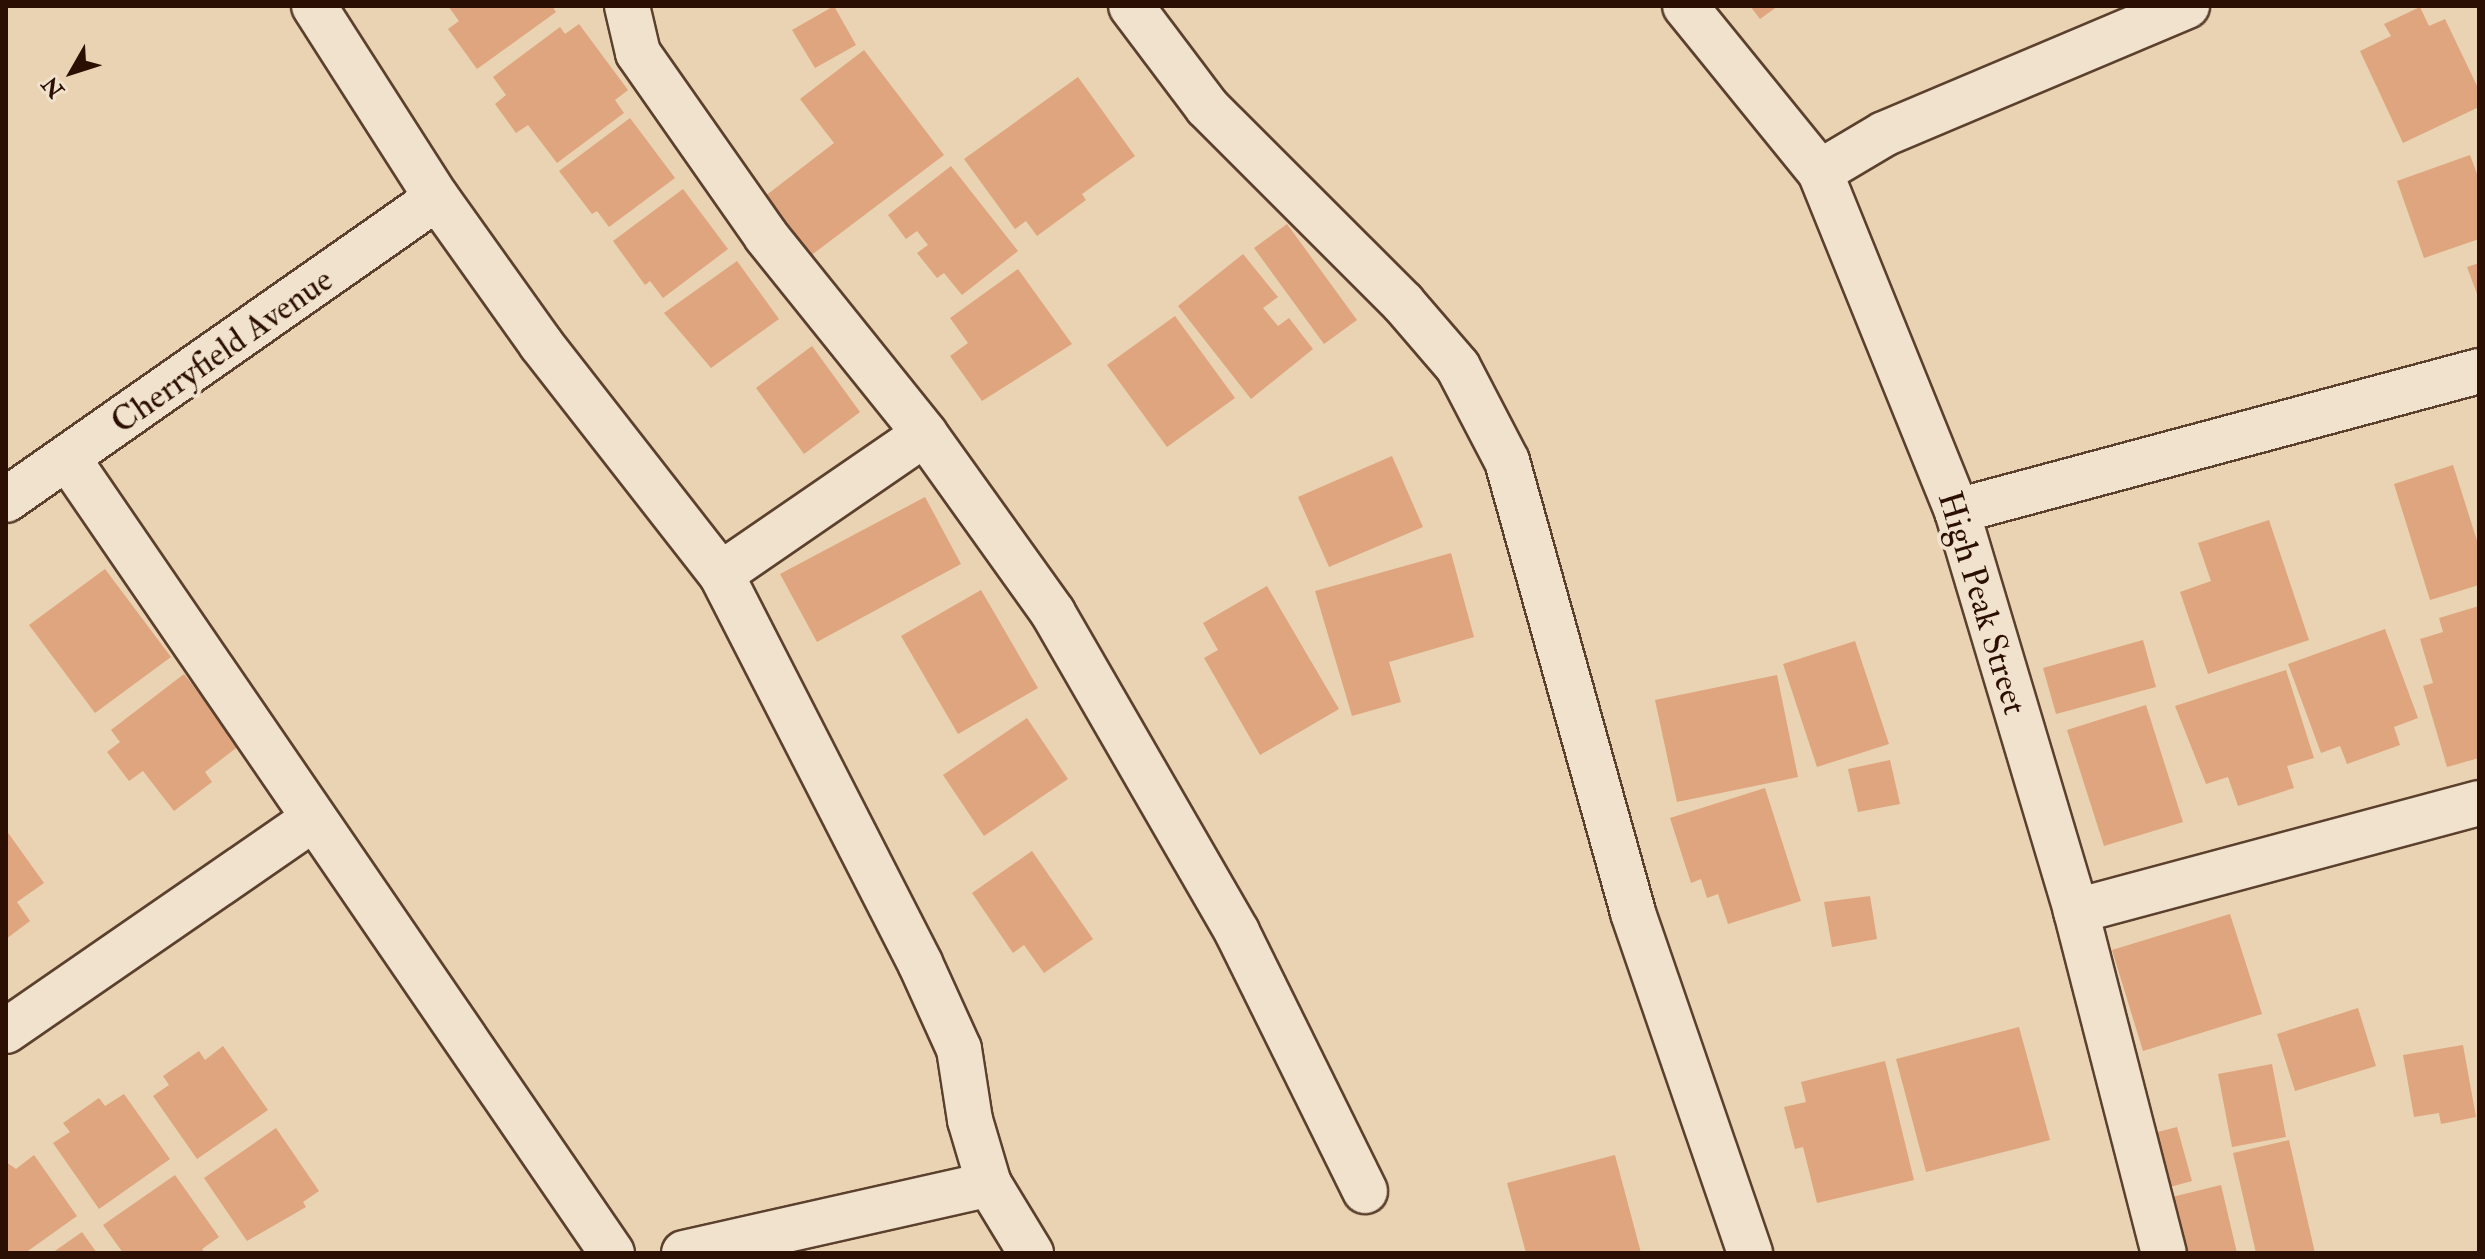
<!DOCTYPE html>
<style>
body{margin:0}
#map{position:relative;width:2485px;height:1259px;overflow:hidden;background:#ead3b2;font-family:"IM FELL Double Pica",serif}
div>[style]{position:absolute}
.building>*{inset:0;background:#dea57e}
.roads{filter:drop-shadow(2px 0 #5b402e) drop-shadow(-2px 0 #5b402e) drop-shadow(0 2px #5b402e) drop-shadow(0 -2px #5b402e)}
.minor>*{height:44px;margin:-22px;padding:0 22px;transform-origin:22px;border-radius:22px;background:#f1e2cd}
span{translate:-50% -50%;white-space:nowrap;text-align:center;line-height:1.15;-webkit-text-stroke:8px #f1e2cd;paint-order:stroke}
.street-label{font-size:34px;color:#2b0f02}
.frame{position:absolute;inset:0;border:8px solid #2b0f02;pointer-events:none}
.north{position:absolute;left:32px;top:32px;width:80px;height:80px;-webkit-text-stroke:6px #f1e2cd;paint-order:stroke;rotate:231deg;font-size:22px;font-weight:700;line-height:32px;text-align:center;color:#2b0f02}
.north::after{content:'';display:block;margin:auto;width:28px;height:36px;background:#2b0f02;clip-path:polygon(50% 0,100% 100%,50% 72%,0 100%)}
</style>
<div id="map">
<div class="building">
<div style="clip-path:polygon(448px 6px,552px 6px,556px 12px,477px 69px,448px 29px,459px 21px)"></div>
<div style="clip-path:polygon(834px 6px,856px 45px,815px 68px,792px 30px)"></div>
<div style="clip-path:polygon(1750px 6px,1778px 6px,1760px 19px)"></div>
<div style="clip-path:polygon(2420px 7px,2429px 26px,2445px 19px,2479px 90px,2479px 107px,2403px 143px,2360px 51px,2391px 36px,2384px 24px)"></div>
<div style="clip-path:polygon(579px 24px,628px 90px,615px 100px,624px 113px,557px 163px,528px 125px,516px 133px,495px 104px,506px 95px,493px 77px,560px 27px,565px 34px)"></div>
<div style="clip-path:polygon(864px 50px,944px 155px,805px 260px,760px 200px,834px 143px,800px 99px)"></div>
<div style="clip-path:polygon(1078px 77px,1135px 156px,1082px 194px,1086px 200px,1037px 236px,1026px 221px,1015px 229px,964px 159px)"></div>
<div style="clip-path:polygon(630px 118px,675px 178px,609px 227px,597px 211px,592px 214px,559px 171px)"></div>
<div style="clip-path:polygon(2470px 155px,2479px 179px,2479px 239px,2424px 258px,2397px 181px)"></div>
<div style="clip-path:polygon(951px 166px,1018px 251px,962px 295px,944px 273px,937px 278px,917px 253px,928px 245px,917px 231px,906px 239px,888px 215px)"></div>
<div style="clip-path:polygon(683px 189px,728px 249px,663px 298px,650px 281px,645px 285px,613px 241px)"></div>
<div style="clip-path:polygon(1287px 224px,1357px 320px,1324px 344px,1254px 248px)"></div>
<div style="clip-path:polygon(1243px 254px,1278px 297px,1263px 308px,1278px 326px,1289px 318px,1313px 349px,1251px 399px,1178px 306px)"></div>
<div style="clip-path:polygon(737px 261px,779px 319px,711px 368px,664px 313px)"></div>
<div style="clip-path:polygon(2479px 263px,2479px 299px,2467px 267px)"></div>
<div style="clip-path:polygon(1018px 269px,1072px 344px,982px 401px,950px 356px,968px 343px,950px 318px)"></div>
<div style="clip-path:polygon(1175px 316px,1235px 398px,1167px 447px,1107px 365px)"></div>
<div style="clip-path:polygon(812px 346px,860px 412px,804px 454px,756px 388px)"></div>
<div style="clip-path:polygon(1392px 456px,1423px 527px,1329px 567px,1298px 497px)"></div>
<div style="clip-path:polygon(2453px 465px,2479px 547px,2479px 585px,2430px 600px,2394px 484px)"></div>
<div style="clip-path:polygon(925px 497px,961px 564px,817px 642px,780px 574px)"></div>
<div style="clip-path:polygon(2269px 520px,2309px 640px,2208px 674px,2180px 592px,2211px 581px,2198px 543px)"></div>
<div style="clip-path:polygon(1451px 553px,1474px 637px,1389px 662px,1401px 702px,1352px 716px,1315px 591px)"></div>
<div style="clip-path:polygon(105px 569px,171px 657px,95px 713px,29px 625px)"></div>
<div style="clip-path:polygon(1267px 586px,1339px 709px,1260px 755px,1204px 658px,1218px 650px,1203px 623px)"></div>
<div style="clip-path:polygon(981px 590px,1038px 688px,958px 734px,901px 636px)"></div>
<div style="clip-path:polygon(2479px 606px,2479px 758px,2447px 767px,2423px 686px,2433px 683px,2420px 639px,2443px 632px,2439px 618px)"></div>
<div style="clip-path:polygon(2385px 629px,2418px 718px,2394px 727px,2400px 745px,2347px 764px,2340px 746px,2321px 753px,2288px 664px)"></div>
<div style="clip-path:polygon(2143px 640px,2156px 687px,2056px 714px,2043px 668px)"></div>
<div style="clip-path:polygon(1855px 641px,1889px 744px,1817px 767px,1783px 664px)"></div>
<div style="clip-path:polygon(2286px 670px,2314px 758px,2287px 766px,2294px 788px,2238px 806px,2228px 777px,2206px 784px,2175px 706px)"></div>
<div style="clip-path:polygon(184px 674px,240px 745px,205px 772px,212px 782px,174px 811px,143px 771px,129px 781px,107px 752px,120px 742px,111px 730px)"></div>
<div style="clip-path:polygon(1777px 675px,1798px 777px,1677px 802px,1655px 700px)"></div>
<div style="clip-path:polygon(2146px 705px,2183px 822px,2104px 846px,2067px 730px)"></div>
<div style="clip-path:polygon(1027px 718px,1068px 779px,984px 836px,943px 775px)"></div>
<div style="clip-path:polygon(1890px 760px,1900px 804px,1858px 812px,1848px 769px)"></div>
<div style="clip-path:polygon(1765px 788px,1801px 901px,1728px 924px,1718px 894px,1707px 898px,1701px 879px,1691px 883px,1670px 818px)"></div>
<div style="clip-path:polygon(6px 830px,44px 883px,17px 902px,30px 921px,6px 939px)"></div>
<div style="clip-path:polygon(1032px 851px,1093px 939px,1044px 973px,1024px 945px,1013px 953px,972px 893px)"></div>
<div style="clip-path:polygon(1870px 896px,1877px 939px,1832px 947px,1824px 902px)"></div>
<div style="clip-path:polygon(2230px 914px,2262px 1014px,2143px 1051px,2112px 950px)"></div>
<div style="clip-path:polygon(2358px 1008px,2376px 1066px,2295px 1091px,2277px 1034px)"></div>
<div style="clip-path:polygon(2019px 1027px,2050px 1140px,1926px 1172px,1896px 1059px)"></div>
<div style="clip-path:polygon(2463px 1045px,2476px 1117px,2441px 1124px,2439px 1113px,2414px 1117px,2403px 1055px)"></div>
<div style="clip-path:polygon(223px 1046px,268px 1110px,197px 1159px,153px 1096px,169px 1085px,163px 1076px,199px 1051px,205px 1060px)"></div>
<div style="clip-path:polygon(1885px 1061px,1914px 1180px,1817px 1203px,1803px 1147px,1795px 1149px,1784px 1107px,1806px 1102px,1801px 1082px)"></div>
<div style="clip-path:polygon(2272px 1064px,2286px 1137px,2232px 1147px,2218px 1074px)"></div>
<div style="clip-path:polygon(124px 1094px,170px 1159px,99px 1209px,53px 1143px,70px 1132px,63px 1123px,99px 1098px,105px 1106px)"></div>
<div style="clip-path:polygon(2177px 1127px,2192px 1181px,2166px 1188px,2150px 1134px)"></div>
<div style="clip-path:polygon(276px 1128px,319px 1191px,303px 1202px,306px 1207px,247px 1241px,204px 1178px)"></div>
<div style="clip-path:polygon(2289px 1140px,2315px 1253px,2256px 1253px,2233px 1153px)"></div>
<div style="clip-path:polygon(34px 1155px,77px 1216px,25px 1253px,6px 1253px,6px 1162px,16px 1169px)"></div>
<div style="clip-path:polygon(1615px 1155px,1641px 1253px,1526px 1253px,1507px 1183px)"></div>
<div style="clip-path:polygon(175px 1175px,219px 1237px,202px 1249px,205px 1253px,123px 1253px,103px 1225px)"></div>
<div style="clip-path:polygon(2221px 1185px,2237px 1253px,2182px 1253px,2168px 1198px)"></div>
<div style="clip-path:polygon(82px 1232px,97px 1253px,52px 1253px)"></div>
</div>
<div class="roads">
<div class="minor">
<div style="left:314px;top:6px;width:228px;rotate:57.4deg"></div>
<div style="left:437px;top:198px;width:179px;rotate:54.5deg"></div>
<div style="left:541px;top:344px;width:292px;rotate:52deg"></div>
<div style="left:721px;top:574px;width:437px;rotate:62.9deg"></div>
<div style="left:920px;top:963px;width:94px;rotate:65.6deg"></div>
<div style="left:959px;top:1049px;width:72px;rotate:81.2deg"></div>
<div style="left:970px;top:1120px;width:67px;rotate:73.5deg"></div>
<div style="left:627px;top:6px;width:48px;rotate:76.8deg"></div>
<div style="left:638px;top:53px;width:223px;rotate:55deg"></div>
<div style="left:766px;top:236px;width:254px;rotate:51.2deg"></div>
<div style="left:925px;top:434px;width:220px;rotate:54.4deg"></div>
<div style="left:1053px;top:613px;width:368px;rotate:60deg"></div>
<div style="left:1237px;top:932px;width:289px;rotate:63.7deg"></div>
<div style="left:1131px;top:6px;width:126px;rotate:53deg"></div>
<div style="left:1207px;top:107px;width:277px;rotate:45deg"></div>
<div style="left:1403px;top:303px;width:84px;rotate:49.3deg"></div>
<div style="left:1458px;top:367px;width:106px;rotate:62.5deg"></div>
<div style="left:1507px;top:461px;width:469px;rotate:74.4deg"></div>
<div style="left:1633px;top:913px;width:360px;rotate:71deg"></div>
<div style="left:1685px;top:6px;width:214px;rotate:50.9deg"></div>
<div style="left:1820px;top:172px;width:366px;rotate:68deg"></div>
<div style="left:1957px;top:511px;width:417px;rotate:73.4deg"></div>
<div style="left:2076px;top:911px;width:353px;rotate:75.6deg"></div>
<div style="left:1820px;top:172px;width:74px;rotate:-30.7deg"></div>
<div style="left:1884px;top:134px;width:329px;rotate:-22.9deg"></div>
<div style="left:69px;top:460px;width:961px;rotate:55.6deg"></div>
<div style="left:6px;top:500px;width:526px;rotate:-35.02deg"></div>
<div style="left:1957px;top:511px;width:540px;rotate:-15.01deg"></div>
<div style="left:721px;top:574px;width:247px;rotate:-34.5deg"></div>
<div style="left:2076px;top:911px;width:417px;rotate:-15deg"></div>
<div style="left:6px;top:1031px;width:373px;rotate:-34.6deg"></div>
<div style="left:684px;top:1253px;width:313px;rotate:-12.7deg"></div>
<div style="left:989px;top:1184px;width:81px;rotate:58.7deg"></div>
</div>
</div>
<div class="street-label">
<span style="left:222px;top:351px;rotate:-35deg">Cherryfield Avenue</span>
<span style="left:1982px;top:603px;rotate:73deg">High Peak Street</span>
</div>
<div class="frame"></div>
<div class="north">N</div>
</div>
